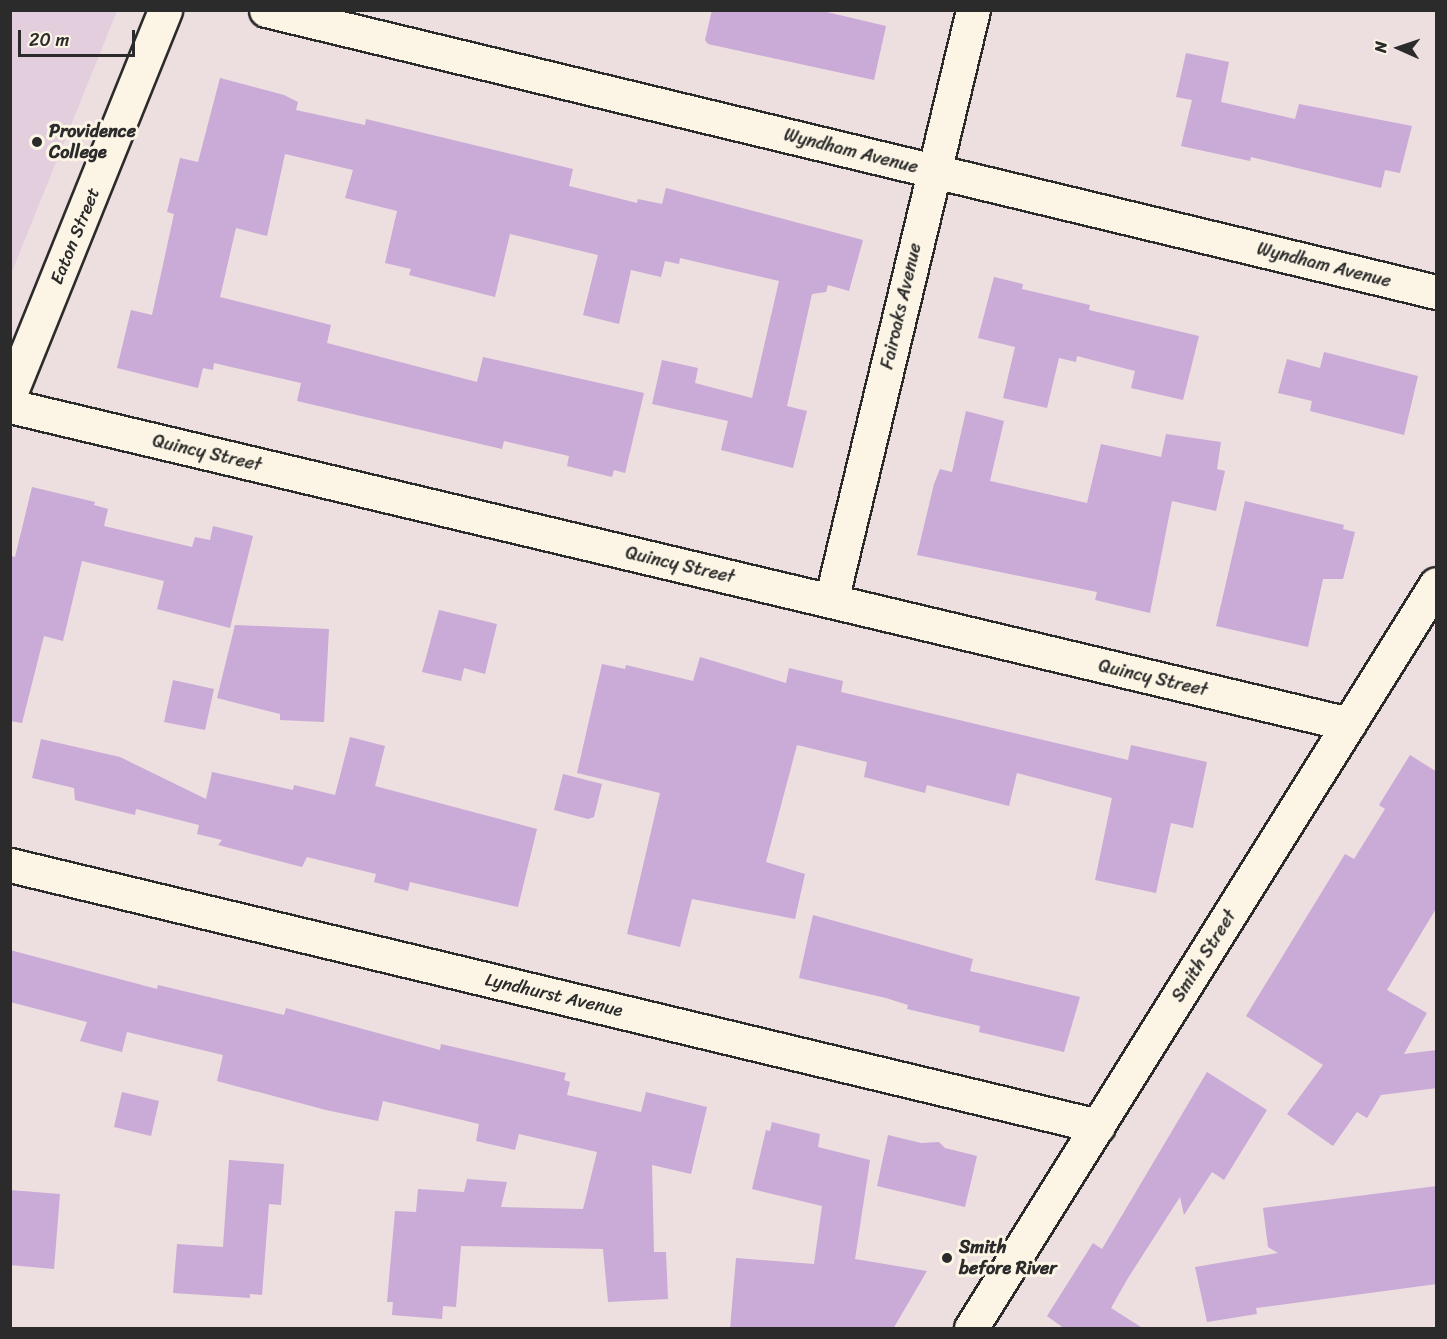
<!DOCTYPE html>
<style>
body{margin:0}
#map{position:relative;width:1447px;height:1339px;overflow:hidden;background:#eddee0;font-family:Sriracha,sans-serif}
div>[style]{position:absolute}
.built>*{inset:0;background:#e2cedd}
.building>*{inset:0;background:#caaad6}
.roads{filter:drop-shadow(2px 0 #2b2b2b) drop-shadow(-2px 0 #2b2b2b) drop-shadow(0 2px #2b2b2b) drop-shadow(0 -2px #2b2b2b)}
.minor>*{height:33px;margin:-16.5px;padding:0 16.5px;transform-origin:16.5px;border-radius:16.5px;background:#fcf5e5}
.tertiary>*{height:33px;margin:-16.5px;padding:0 16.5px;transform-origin:16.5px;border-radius:16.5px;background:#fcf5e5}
.primary>*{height:33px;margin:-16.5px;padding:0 16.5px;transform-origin:16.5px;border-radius:16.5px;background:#fcf5e5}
.dots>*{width:16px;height:16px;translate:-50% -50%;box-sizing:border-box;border:3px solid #fcf5e5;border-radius:50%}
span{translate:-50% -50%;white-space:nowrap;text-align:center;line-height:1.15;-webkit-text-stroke:6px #fcf5e5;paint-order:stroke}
.poi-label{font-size:18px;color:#2b2b2b;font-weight:700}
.left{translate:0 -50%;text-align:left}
.street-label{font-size:18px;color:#2b2b2b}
.frame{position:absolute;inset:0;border:12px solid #2b2b2b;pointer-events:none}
.north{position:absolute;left:1369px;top:18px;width:60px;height:60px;-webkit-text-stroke:4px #fcf5e5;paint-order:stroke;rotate:273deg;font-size:16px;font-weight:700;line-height:24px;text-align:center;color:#2b2b2b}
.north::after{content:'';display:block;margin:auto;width:21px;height:27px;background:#2b2b2b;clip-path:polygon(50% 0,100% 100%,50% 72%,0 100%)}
.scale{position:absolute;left:18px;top:30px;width:117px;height:27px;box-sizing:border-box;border:3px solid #2b2b2b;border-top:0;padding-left:8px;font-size:18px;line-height:21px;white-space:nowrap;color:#2b2b2b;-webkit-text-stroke:4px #fcf5e5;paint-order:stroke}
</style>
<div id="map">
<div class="built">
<div style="clip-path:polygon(11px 10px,117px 11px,11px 274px,10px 11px)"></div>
</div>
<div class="building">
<div style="clip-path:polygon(712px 10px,818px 10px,886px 26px,874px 80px,708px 44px,705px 40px)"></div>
<div style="clip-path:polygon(1186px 53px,1229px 62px,1221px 102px,1295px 119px,1299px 104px,1412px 126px,1400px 173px,1385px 170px,1381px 188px,1251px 157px,1250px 161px,1181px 146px,1192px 100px,1176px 97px)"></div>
<div style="clip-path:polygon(220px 78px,284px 95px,298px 102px,296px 110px,365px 125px,366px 119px,573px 169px,569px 186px,637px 203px,638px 199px,662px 204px,666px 188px,863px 240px,849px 291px,828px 285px,826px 292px,812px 294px,787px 406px,807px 411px,793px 468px,721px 450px,728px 421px,652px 404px,662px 360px,698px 368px,695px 383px,752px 398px,779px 281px,680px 258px,679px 264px,665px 261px,661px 277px,631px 270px,619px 324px,583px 315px,598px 255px,510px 234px,495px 297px,409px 275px,411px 269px,385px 263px,397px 211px,345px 198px,353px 170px,285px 154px,267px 236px,236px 228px,220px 297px,331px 325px,327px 343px,477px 382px,483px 357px,644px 393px,625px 473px,614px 470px,612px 477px,567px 466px,569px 456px,504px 441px,502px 449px,297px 401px,301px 383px,214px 363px,213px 370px,203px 368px,198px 388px,117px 368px,131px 310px,152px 315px,174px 214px,167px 212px,180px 158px,198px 162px)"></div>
<div style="clip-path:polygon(994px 277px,1023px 284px,1022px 289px,1090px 305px,1089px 310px,1199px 336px,1183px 400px,1131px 388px,1135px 371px,1077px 356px,1076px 362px,1059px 358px,1047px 408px,1003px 398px,1015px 347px,978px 338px)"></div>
<div style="clip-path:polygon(1324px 352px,1418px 376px,1404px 435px,1310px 411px,1312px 401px,1278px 393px,1287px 359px,1320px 368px)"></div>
<div style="clip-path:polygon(966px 411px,1004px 421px,990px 481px,1087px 503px,1101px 444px,1161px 457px,1166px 434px,1221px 442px,1217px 469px,1225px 471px,1216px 511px,1172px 501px,1150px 613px,1095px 600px,1097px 592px,917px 555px,934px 484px,940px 469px,952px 472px)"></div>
<div style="clip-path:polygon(32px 487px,95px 502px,94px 505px,108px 509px,104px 526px,192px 547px,195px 537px,210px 540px,213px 526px,253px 536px,230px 628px,157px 609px,164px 581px,82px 561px,63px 641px,44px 636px,22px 723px,10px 721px,10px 556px,15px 557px)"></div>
<div style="clip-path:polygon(1245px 501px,1344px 525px,1343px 529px,1355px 532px,1343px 579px,1323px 579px,1308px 647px,1216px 626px)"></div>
<div style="clip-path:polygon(439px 610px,497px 624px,485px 674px,464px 668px,461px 681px,422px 672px)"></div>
<div style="clip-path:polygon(235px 625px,329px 629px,324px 722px,280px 720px,280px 714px,217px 698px)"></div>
<div style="clip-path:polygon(700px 657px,786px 683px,789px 668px,843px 681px,841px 692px,1128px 760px,1131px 745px,1207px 762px,1193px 828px,1171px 823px,1156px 893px,1095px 880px,1112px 798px,1017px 773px,1009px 806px,927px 785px,925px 793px,864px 777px,867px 762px,797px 745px,766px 862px,805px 874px,795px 919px,692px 899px,680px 947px,627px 934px,660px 793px,577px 773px,602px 664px,625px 669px,626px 665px,693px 681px)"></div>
<div style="clip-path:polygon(173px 680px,214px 689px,205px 730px,164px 722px)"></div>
<div style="clip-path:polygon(350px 737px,385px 746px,375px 786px,537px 829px,518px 907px,410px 882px,408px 891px,374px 882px,376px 874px,307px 857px,302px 867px,218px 845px,222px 840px,197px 834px,199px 825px,136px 809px,135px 815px,75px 800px,74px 788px,32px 778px,41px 739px,120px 757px,206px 799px,212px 772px,293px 790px,294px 785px,335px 795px)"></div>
<div style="clip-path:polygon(1410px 755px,1437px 772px,1437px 907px,1387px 990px,1427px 1013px,1404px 1054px,1437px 1050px,1437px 1088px,1381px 1095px,1367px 1118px,1357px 1112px,1333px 1146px,1287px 1114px,1323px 1065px,1246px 1016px,1345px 854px,1354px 859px,1385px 809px,1379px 805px)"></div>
<div style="clip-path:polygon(563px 774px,602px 784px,594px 817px,588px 819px,554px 810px)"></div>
<div style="clip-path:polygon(813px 915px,973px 959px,970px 971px,1080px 997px,1064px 1052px,979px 1032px,980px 1026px,907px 1009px,908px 1005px,886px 998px,799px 978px)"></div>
<div style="clip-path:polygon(10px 950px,157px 989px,158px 985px,284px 1015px,286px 1008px,440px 1050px,441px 1044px,566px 1073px,564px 1080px,570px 1082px,567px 1095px,641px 1112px,646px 1092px,707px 1107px,691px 1174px,652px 1165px,654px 1252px,666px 1252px,668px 1299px,608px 1302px,603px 1249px,461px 1246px,456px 1307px,443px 1306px,442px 1319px,392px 1315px,393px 1302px,387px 1302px,395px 1211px,416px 1212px,418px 1189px,464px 1192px,467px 1179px,507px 1182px,501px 1207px,583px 1209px,597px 1152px,519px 1134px,515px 1150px,476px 1141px,479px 1124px,383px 1101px,378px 1121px,326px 1110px,217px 1081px,223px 1055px,127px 1032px,122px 1052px,80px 1041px,87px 1022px,10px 1002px)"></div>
<div style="clip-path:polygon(1207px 1072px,1267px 1110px,1224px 1180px,1212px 1172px,1184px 1215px,1180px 1197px,1128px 1278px,1111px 1308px,1144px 1329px,1065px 1329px,1047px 1316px,1093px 1243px,1102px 1249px)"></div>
<div style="clip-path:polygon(122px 1092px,159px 1101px,151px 1136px,114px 1127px)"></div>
<div style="clip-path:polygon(772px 1122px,820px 1134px,818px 1147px,870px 1160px,855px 1259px,927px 1271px,893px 1329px,730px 1329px,736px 1258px,814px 1264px,822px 1206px,752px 1189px,766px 1130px,770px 1131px)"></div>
<div style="clip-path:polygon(888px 1135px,921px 1143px,939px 1142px,945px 1148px,977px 1156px,965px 1207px,877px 1186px)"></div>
<div style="clip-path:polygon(229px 1160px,284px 1164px,281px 1205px,269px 1204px,262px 1295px,250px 1294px,250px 1298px,173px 1293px,177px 1244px,223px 1247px)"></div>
<div style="clip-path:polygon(1437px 1186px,1437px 1284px,1256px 1308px,1257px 1314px,1207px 1322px,1195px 1267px,1278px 1253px,1268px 1247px,1263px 1208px)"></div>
<div style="clip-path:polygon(10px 1190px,60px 1194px,54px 1269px,10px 1265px)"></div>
</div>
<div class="roads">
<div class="minor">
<div style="left:266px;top:10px;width:1204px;rotate:13.55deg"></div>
<div style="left:10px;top:406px;width:1376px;rotate:13.36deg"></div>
<div style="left:831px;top:601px;width:608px;rotate:-76.49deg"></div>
<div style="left:10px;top:865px;width:1119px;rotate:13.49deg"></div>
</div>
<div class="tertiary">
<div style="left:10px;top:394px;width:414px;rotate:-68deg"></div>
</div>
<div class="primary">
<div style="left:971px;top:1328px;width:877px;rotate:-57.99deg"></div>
</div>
</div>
<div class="dots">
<div style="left:37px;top:142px;background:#2b2b2b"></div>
<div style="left:947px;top:1258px;background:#2b2b2b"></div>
</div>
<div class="poi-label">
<span class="left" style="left:49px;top:142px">Providence<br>College</span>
<span class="left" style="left:959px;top:1258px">Smith<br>before River</span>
</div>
<div class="street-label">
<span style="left:851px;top:151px;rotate:14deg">Wyndham Avenue</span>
<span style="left:75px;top:236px;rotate:-68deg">Eaton Street</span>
<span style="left:1324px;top:265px;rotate:14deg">Wyndham Avenue</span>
<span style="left:901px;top:306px;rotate:-77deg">Fairoaks Avenue</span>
<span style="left:207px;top:453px;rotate:13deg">Quincy Street</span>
<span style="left:680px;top:565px;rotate:13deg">Quincy Street</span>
<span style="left:1153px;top:678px;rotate:13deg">Quincy Street</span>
<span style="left:1204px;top:956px;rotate:-58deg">Smith Street</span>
<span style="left:554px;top:995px;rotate:13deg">Lyndhurst Avenue</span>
</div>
<div class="frame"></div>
<div class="north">N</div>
<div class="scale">20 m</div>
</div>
